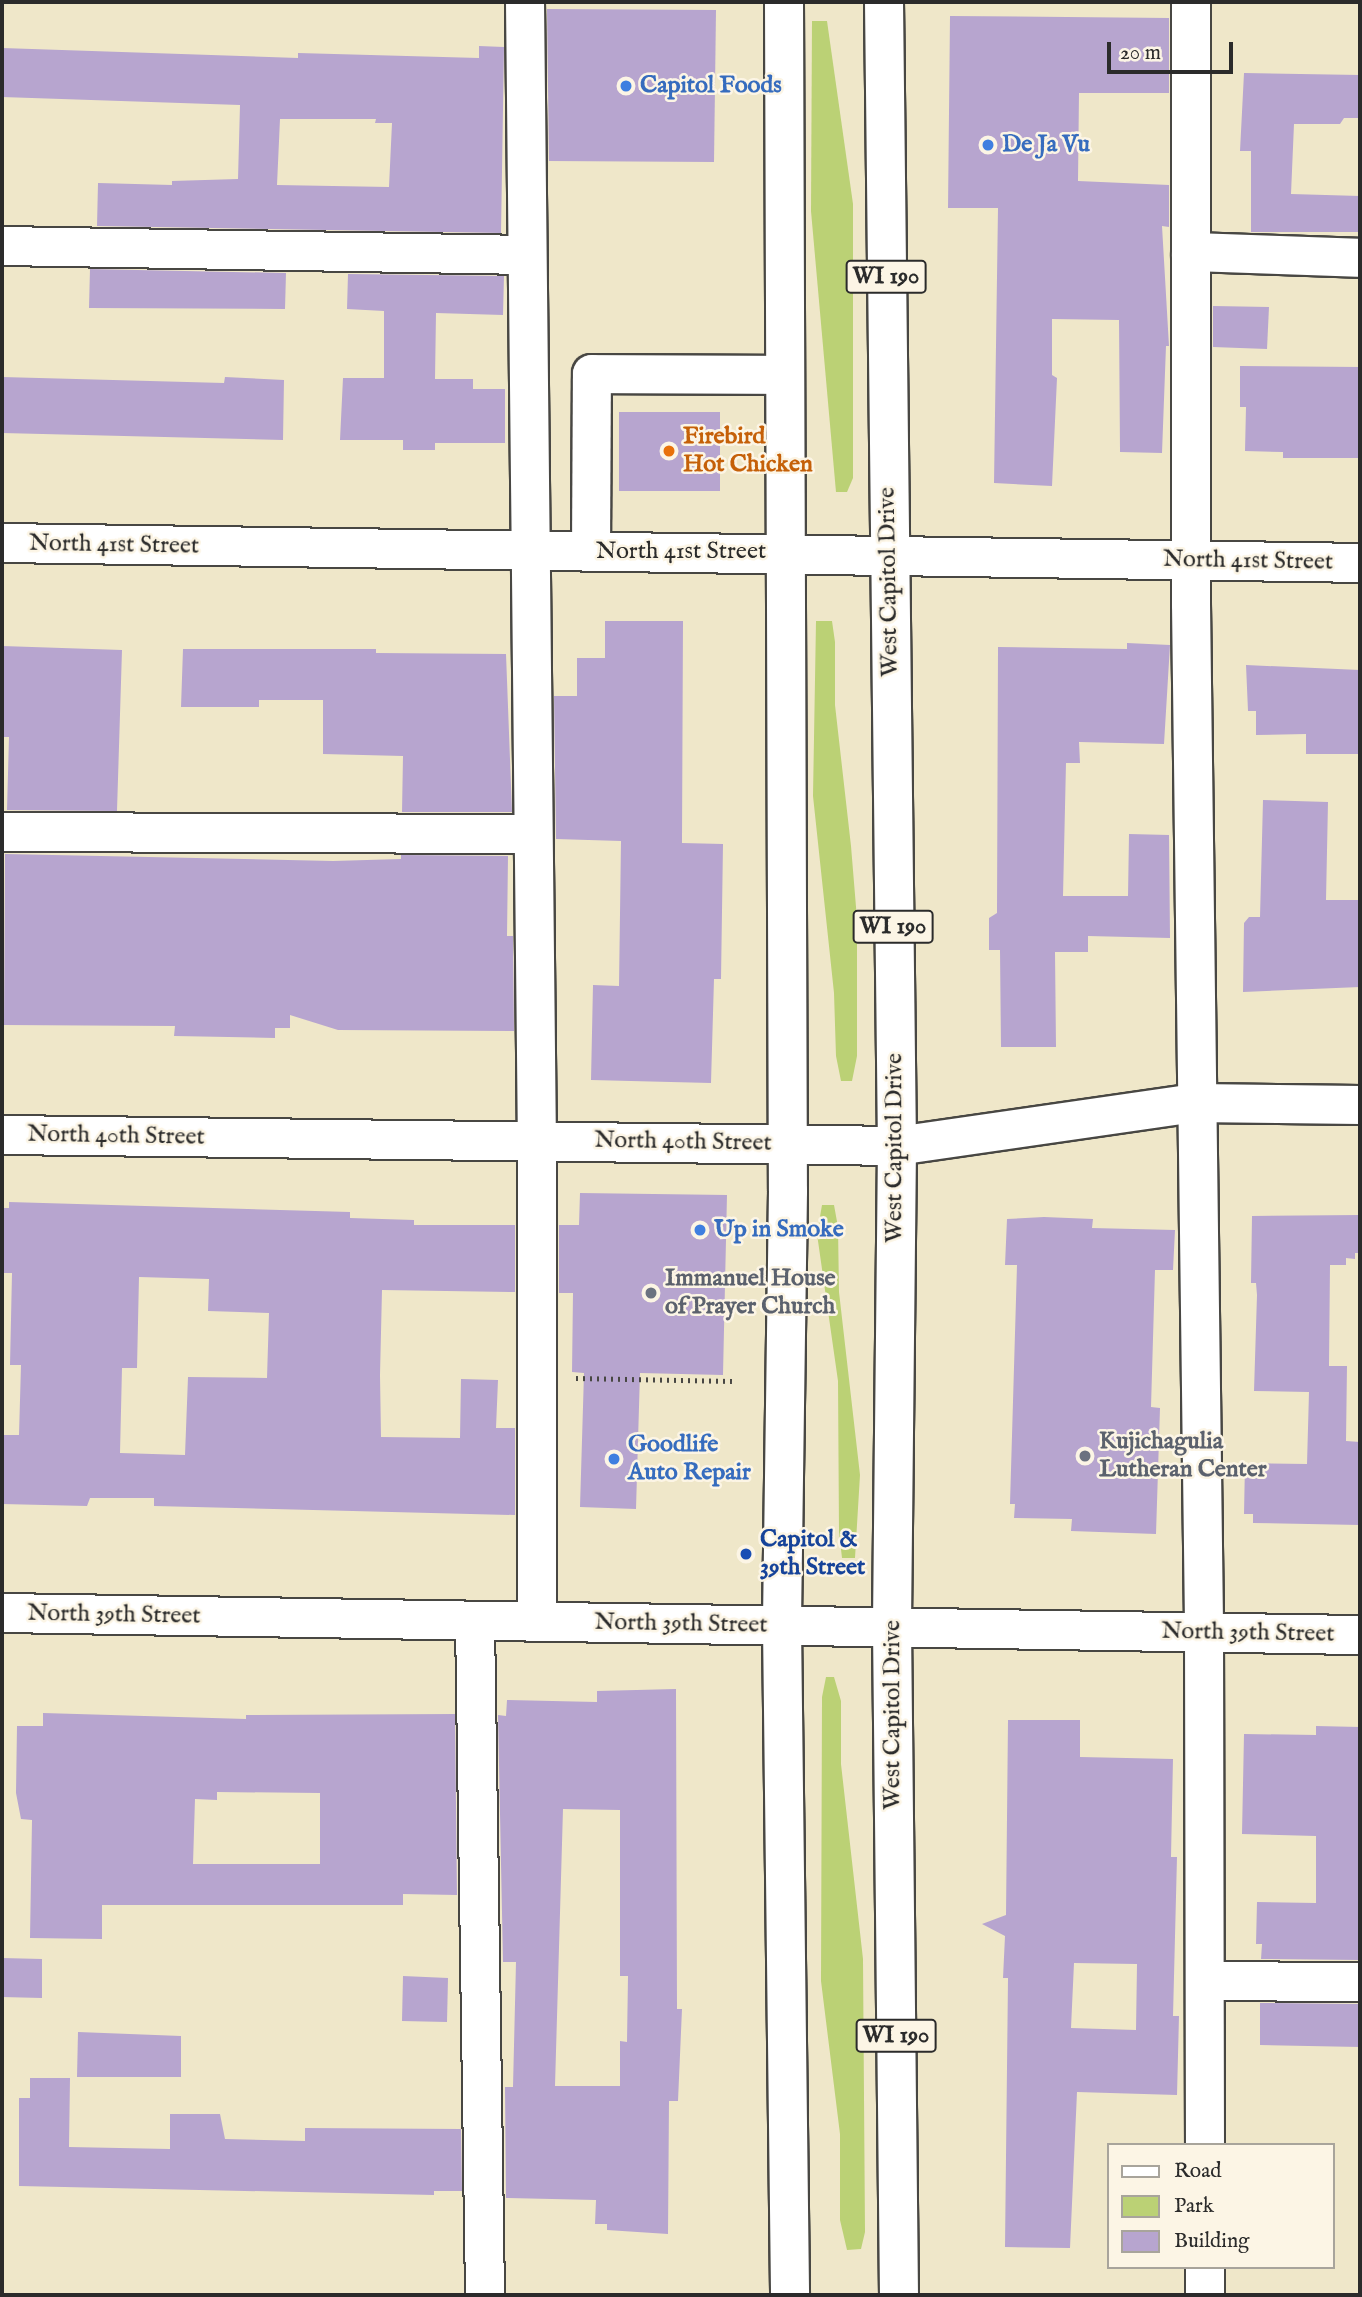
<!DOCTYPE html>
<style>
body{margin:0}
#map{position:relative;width:1362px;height:2297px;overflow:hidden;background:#efe7c9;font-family:"IM FELL English",serif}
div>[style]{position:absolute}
.green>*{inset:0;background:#bbd175}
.building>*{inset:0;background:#b7a5cf}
.path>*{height:4.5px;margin-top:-2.25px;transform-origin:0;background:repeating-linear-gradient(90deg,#484743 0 2px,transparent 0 7px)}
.roads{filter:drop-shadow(2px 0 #484743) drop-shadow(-2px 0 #484743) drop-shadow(0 2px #484743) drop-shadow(0 -2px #484743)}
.minor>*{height:38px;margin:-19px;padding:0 19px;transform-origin:19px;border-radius:19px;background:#fff}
.major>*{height:38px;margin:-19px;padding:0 19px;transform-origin:19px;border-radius:19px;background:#fff}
.dots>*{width:19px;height:19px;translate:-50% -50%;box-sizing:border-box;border:4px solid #fcf5e5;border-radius:50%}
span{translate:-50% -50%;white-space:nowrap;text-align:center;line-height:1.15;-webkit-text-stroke:5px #fcf5e5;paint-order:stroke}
.shield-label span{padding:2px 5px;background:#fcf5e5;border:2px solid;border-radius:5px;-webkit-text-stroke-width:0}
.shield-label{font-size:23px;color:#2b2b2b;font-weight:700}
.shop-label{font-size:24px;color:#366cbe;font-weight:700}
.left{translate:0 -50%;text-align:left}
.food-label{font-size:24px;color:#c56008;font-weight:700}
.street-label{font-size:24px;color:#2b2b2b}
.worship-label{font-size:24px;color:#5b616d;font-weight:700}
.transit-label{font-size:24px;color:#164399;font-weight:700}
.frame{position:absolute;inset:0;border:4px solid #2b2b2b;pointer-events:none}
.legend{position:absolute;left:1107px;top:2143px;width:228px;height:126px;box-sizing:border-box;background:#fcf5e5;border:2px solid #a8a49b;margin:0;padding:9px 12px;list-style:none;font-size:21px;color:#2b2b2b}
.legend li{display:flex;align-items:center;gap:14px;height:35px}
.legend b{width:35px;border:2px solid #a8a49b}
.scale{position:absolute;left:1107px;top:42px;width:126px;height:32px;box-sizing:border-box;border:4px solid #2b2b2b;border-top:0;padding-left:9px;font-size:21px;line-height:24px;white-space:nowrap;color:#2b2b2b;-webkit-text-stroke:5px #fcf5e5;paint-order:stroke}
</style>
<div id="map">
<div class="green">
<div style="clip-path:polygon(812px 21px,827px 21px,853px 204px,853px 478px,847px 492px,836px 492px,811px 211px)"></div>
<div style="clip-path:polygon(816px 621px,832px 621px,835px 642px,835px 705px,851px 846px,857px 919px,857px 1056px,852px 1081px,841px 1081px,836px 1056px,834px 993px,813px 796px)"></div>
<div style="clip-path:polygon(822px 1205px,834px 1205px,838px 1227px,839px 1292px,860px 1475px,855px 1558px,842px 1558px,839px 1532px,838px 1381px,817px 1234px)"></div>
<div style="clip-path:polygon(826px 1677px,834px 1677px,841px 1701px,841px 1764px,863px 1959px,865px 2232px,861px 2249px,847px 2250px,840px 2220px,840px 2134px,821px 1981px,822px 1697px)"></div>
</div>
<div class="building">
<div style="clip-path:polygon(547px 9px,716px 10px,714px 162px,549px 161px)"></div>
<div style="clip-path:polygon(950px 16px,1169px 18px,1169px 93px,1079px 93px,1078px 181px,1169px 185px,1169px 227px,1162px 226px,1169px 346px,1166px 346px,1162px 453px,1120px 452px,1119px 320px,1052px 319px,1052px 375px,1057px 378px,1052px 486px,994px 483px,998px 208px,948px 208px)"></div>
<div style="clip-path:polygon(evenodd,479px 46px,504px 47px,501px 233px,97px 226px,98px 183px,172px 185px,172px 181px,238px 179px,240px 105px,2px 97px,2px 48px,298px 58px,298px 53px,479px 58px,479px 46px,280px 119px,376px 119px,375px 123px,392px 123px,389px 187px,277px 185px,280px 119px)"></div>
<div style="clip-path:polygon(1244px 73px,1360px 75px,1360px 118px,1344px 118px,1340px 124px,1294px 124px,1291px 194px,1360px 196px,1360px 232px,1251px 232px,1251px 151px,1240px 151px)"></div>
<div style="clip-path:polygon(90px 269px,286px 273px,285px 309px,89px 308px)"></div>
<div style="clip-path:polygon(348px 274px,504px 276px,503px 315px,436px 313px,435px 379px,473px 379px,473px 389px,505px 389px,505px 443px,435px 443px,435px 450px,403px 450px,403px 440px,340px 440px,343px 378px,384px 378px,384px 311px,347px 309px)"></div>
<div style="clip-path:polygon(1213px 306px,1269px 307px,1267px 349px,1213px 347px)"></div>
<div style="clip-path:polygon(1240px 366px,1360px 367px,1360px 458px,1283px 458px,1283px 452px,1245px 451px,1246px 407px,1240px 407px)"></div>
<div style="clip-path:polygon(2px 377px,224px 383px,225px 377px,284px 380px,283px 440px,2px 433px)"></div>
<div style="clip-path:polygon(619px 412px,720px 412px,720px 491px,619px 491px)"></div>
<div style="clip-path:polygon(605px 621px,683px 621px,682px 843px,723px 844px,721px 979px,714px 979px,711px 1083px,591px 1080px,593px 985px,619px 986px,621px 841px,556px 839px,554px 696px,577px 696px,577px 658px,605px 658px)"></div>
<div style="clip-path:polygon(1127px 643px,1170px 645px,1164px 744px,1079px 742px,1080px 763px,1066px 763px,1063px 896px,1128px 896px,1129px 834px,1169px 835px,1170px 938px,1088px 936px,1088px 952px,1055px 952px,1056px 1047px,1001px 1047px,1000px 950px,989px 950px,989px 918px,997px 913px,998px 647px,1127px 649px)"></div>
<div style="clip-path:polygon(2px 646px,122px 650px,117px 811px,7px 810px,9px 737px,2px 737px)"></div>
<div style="clip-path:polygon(376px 649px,376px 653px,506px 654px,512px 812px,402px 812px,403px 756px,323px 754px,323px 700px,259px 700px,259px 707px,181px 707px,183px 649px)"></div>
<div style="clip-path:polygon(1246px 665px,1360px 670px,1360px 754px,1306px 754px,1306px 734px,1256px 735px,1256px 711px,1248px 711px)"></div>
<div style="clip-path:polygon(1263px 800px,1328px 802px,1326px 900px,1360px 900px,1360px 987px,1243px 992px,1244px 923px,1249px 917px,1260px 917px)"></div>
<div style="clip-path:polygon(5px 854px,333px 861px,401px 859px,401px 855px,508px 856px,507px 936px,513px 936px,514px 1031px,338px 1030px,290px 1015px,290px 1028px,275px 1028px,275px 1038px,174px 1036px,175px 1026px,4px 1025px)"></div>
<div style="clip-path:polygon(580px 1193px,727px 1195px,723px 1375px,640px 1373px,636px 1509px,580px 1507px,584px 1373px,572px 1372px,573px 1293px,559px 1293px,559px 1225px,579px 1225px)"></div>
<div style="clip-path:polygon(evenodd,9px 1202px,350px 1212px,350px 1218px,414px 1220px,414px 1225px,515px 1225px,515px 1292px,382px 1290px,380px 1375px,381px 1437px,460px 1438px,461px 1379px,498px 1380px,496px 1428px,515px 1428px,515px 1515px,154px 1506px,154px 1498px,90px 1498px,87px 1506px,2px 1504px,2px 1435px,19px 1435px,21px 1365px,10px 1365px,12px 1273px,2px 1273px,2px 1208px,9px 1208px,9px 1202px,139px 1277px,209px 1279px,208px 1311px,269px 1313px,267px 1378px,188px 1377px,185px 1455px,120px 1453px,122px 1368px,137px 1368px,139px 1277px)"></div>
<div style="clip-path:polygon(1360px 1215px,1360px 1253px,1355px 1253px,1355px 1259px,1346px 1258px,1346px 1265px,1330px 1265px,1329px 1366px,1347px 1366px,1346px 1441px,1360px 1442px,1360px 1525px,1253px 1523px,1253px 1514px,1244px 1514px,1245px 1463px,1307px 1464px,1309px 1392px,1254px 1391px,1257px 1295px,1256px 1283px,1251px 1283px,1252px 1216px)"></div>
<div style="clip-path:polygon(1044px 1217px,1093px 1219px,1092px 1228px,1175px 1230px,1173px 1270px,1155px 1270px,1151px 1407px,1160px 1408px,1156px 1534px,1071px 1531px,1072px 1519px,1014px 1518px,1015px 1504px,1010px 1504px,1017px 1265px,1005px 1265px,1007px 1219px)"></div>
<div style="clip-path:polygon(evenodd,676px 1689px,677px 2009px,682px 2009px,678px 2101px,669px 2101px,668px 2234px,607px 2230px,607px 2224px,595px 2224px,596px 2200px,506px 2198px,505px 2087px,513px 2087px,516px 1962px,503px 1962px,498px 1715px,506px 1716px,507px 1700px,597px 1702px,597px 1691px,676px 1689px,563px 1809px,620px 1810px,620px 1976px,628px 1976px,627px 2042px,620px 2041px,620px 2086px,555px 2086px,563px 1809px)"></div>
<div style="clip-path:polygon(evenodd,43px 1713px,246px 1719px,246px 1715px,455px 1714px,457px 1895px,403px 1894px,403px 1905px,102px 1905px,102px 1939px,30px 1938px,32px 1820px,21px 1819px,16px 1793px,17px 1726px,43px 1726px,43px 1713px,217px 1792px,320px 1793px,320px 1864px,193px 1864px,195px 1799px,217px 1800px,217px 1792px)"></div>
<div style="clip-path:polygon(evenodd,1008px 1720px,1080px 1720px,1080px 1757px,1173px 1759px,1171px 1857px,1177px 1857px,1173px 2016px,1179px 2016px,1177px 2095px,1077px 2092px,1070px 2248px,1005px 2247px,1008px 1978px,1003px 1978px,1005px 1936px,982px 1924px,1006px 1915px,1008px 1720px,1074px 1963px,1137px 1964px,1136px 2030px,1071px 2028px,1074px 1963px)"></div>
<div style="clip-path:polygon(1316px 1726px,1360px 1727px,1360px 1960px,1261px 1959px,1262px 1944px,1256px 1944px,1257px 1902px,1316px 1903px,1316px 1836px,1242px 1834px,1244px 1734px,1316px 1735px)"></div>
<div style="clip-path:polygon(2px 1958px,42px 1959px,42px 1998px,2px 1997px)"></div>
<div style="clip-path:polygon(403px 1976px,448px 1978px,447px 2022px,402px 2021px)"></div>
<div style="clip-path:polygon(1260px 2003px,1360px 2004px,1360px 2047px,1260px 2045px)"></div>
<div style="clip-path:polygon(78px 2032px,181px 2036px,181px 2077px,77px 2077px)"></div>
<div style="clip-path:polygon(30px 2078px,70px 2078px,69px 2147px,170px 2149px,170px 2114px,220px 2114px,225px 2139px,305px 2141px,305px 2128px,461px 2129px,462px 2191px,434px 2191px,434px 2195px,19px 2186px,19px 2098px,30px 2098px)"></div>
</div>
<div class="path">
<div style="left:576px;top:1378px;width:156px;rotate:1.1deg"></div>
</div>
<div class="roads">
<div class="minor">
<div style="left:525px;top:2px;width:1138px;rotate:89.4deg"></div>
<div style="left:537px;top:1140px;width:482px;rotate:90deg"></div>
<div style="left:1191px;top:2px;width:602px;rotate:90deg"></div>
<div style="left:1191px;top:604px;width:1027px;rotate:89.27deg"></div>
<div style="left:1204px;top:1631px;width:514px;rotate:89.89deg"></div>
<div style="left:2px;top:246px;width:525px;rotate:0.98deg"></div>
<div style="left:1191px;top:252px;width:169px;rotate:2deg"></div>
<div style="left:2px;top:543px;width:1358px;rotate:0.84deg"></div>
<div style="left:591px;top:552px;width:178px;rotate:-89.7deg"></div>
<div style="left:592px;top:374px;width:193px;rotate:0.3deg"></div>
<div style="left:2px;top:832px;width:531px;rotate:0.22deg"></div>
<div style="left:2px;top:1135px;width:895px;rotate:0.7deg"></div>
<div style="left:897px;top:1146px;width:301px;rotate:-8.2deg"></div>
<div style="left:1195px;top:1103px;width:165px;rotate:0.7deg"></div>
<div style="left:2px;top:1613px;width:1358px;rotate:0.93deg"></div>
<div style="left:475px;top:1621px;width:674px;rotate:89.15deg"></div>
<div style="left:1205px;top:1981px;width:155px;rotate:0.4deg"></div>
<div style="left:1205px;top:2267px;width:28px;rotate:90deg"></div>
</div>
<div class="major">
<div style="left:784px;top:2px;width:1189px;rotate:89.81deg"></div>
<div style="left:788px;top:1191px;width:435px;rotate:90.8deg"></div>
<div style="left:782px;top:1626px;width:669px;rotate:89.31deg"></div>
<div style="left:884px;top:2px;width:1144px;rotate:89.35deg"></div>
<div style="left:897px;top:1146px;width:481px;rotate:90.6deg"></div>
<div style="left:892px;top:1627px;width:668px;rotate:89.4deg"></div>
</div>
</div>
<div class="dots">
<div style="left:626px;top:86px;background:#3f7fe0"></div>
<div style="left:988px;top:145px;background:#3f7fe0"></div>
<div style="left:669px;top:451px;background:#e8710a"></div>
<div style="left:700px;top:1230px;background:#3f7fe0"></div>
<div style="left:651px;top:1293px;background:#6b7280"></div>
<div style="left:1085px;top:1456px;background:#6b7280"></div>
<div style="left:614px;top:1459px;background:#3f7fe0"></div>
<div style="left:746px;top:1554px;background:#1a4fb4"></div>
</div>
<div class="shield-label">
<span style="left:886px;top:277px">WI 190</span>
<span style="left:893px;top:927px">WI 190</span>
<span style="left:896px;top:2036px">WI 190</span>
</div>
<div class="shop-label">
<span class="left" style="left:640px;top:86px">Capitol Foods</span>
<span class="left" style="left:1002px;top:145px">De Ja Vu</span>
<span class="left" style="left:714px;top:1230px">Up in Smoke</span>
<span class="left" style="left:628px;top:1459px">Goodlife<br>Auto Repair</span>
</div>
<div class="food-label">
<span class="left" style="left:683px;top:451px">Firebird<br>Hot Chicken</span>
</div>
<div class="street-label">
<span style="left:114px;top:545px;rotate:1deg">North 41st Street</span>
<span style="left:681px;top:552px">North 41st Street</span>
<span style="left:1248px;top:561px;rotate:1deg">North 41st Street</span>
<span style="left:889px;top:582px;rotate:-91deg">West Capitol Drive</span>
<span style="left:116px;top:1136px;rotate:1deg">North 40th Street</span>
<span style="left:683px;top:1142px;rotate:1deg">North 40th Street</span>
<span style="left:895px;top:1148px;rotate:-90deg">West Capitol Drive</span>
<span style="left:114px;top:1615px;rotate:1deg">North 39th Street</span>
<span style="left:681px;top:1624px;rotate:1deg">North 39th Street</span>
<span style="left:1248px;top:1633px;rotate:1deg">North 39th Street</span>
<span style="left:893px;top:1715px;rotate:-90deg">West Capitol Drive</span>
</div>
<div class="worship-label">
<span class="left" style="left:665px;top:1293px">Immanuel House<br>of Prayer Church</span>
<span class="left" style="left:1099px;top:1456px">Kujichagulia<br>Lutheran Center</span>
</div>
<div class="transit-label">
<span class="left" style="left:760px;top:1554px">Capitol &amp;<br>39th Street</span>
</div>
<div class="frame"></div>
<ul class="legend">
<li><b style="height:9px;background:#fff"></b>Road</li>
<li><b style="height:19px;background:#bbd175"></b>Park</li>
<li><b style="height:19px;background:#b7a5cf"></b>Building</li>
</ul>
<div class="scale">20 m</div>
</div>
